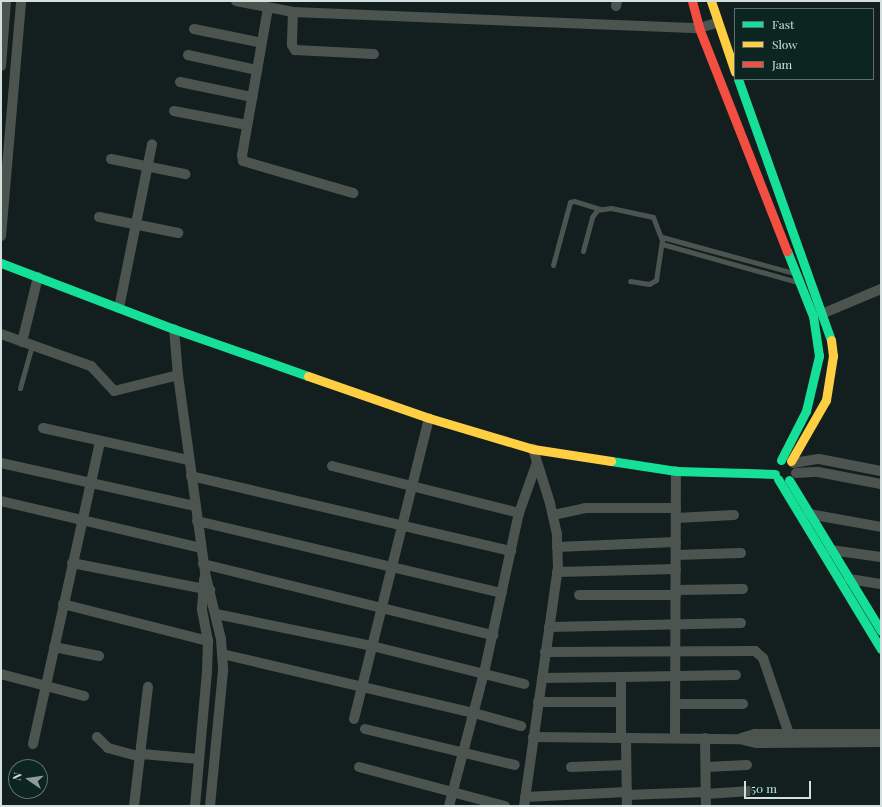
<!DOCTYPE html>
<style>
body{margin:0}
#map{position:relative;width:882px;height:807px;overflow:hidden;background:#131f1e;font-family:"Playfair Display",serif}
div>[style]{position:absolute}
.lane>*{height:5px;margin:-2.5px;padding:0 2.5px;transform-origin:2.5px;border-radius:2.5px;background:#4c544f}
.street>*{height:10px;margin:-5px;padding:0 5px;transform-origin:5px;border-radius:5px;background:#4c544f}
.fast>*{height:9px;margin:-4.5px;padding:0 4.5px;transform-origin:4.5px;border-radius:4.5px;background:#16e098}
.slow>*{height:9px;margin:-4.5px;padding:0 4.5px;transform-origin:4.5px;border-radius:4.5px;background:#ffcf43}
.jam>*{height:9px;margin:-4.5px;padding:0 4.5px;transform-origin:4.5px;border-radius:4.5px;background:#f24e42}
span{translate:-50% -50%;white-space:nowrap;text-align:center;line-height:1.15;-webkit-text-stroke:4px #0d2521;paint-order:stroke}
.frame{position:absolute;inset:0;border:2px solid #d3e0de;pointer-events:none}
.legend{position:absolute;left:734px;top:8px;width:140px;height:72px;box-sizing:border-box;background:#0d2521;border:1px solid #5c706d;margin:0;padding:5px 7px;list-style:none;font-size:12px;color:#d3e0de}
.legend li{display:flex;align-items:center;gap:8px;height:20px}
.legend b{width:20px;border:1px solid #5c706d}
.north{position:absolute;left:8px;top:759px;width:40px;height:40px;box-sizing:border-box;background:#0d2521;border:1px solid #5c706d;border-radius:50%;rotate:283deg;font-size:11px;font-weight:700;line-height:16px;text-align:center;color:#d3e0de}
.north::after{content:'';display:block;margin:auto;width:14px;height:18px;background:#909c9b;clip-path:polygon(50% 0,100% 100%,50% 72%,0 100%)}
.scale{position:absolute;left:744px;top:781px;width:67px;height:18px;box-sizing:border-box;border:2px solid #d3e0de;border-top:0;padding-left:5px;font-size:12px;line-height:14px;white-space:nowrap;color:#d3e0de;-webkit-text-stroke:3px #0d2521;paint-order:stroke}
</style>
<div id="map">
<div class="lane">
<div style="left:662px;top:237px;width:137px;rotate:15.3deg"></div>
<div style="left:662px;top:244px;width:140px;rotate:15.7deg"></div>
<div style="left:583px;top:251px;width:35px;rotate:-75deg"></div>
<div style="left:592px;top:217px;width:9px;rotate:-54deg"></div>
<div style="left:597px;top:210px;width:14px;rotate:-8deg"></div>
<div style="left:611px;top:208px;width:43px;rotate:12.1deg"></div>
<div style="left:653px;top:217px;width:25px;rotate:69deg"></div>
<div style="left:662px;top:240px;width:40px;rotate:98.5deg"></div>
<div style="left:656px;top:280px;width:8px;rotate:150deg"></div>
<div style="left:649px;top:284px;width:19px;rotate:-171deg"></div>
<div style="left:553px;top:265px;width:65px;rotate:-74.9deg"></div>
<div style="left:570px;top:202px;width:4px;rotate:-14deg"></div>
<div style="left:574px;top:201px;width:27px;rotate:17deg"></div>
<div style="left:20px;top:388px;width:45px;rotate:-74.4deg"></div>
</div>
<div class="street">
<div style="left:236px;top:1px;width:58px;rotate:10.9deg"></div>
<div style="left:293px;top:12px;width:406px;rotate:2.3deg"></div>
<div style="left:699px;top:28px;width:19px;rotate:-16deg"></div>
<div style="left:616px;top:6px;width:5px;rotate:-79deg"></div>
<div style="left:268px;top:8px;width:149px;rotate:100deg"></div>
<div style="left:242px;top:155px;width:6px;rotate:81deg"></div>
<div style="left:243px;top:161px;width:115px;rotate:16.2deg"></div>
<div style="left:293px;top:12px;width:33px;rotate:92deg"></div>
<div style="left:292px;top:45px;width:6px;rotate:59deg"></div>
<div style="left:295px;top:50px;width:79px;rotate:2.9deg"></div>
<div style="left:194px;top:29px;width:69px;rotate:11.6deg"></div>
<div style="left:188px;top:55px;width:71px;rotate:12.3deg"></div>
<div style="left:1px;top:66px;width:65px;rotate:-85.6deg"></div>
<div style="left:180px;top:82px;width:74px;rotate:11.8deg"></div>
<div style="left:174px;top:111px;width:74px;rotate:10.9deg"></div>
<div style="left:111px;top:159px;width:76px;rotate:11.5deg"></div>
<div style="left:99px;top:217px;width:81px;rotate:11.4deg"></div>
<div style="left:1px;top:236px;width:236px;rotate:-85.1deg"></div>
<div style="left:119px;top:308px;width:167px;rotate:-78.6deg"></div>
<div style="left:824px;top:313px;width:62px;rotate:-22.8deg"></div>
<div style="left:174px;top:329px;width:46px;rotate:85deg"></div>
<div style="left:178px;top:375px;width:200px;rotate:82.2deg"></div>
<div style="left:205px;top:573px;width:68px;rotate:76.4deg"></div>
<div style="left:221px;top:639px;width:32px;rotate:86deg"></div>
<div style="left:223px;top:671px;width:136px;rotate:95.5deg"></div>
<div style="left:1px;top:334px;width:96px;rotate:19.6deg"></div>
<div style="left:91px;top:366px;width:34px;rotate:47deg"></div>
<div style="left:114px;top:391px;width:66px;rotate:-14deg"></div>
<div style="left:22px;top:342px;width:67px;rotate:-76.2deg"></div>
<div style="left:43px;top:428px;width:148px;rotate:12.4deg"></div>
<div style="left:1px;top:463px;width:199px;rotate:12.5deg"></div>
<div style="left:793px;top:463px;width:26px;rotate:-9deg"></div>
<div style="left:819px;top:459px;width:63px;rotate:11deg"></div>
<div style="left:332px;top:466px;width:193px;rotate:14.1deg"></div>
<div style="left:796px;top:473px;width:22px;rotate:-3deg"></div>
<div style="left:818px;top:472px;width:64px;rotate:10.8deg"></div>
<div style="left:191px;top:476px;width:329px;rotate:13.2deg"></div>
<div style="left:1px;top:501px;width:205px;rotate:13.2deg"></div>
<div style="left:809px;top:514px;width:73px;rotate:10.2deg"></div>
<div style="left:553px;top:515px;width:33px;rotate:-12deg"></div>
<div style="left:585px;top:508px;width:91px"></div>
<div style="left:676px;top:518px;width:58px;rotate:-3deg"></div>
<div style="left:197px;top:521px;width:313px;rotate:13.3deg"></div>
<div style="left:557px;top:547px;width:119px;rotate:-2.4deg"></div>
<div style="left:831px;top:550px;width:50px;rotate:8deg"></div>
<div style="left:676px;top:555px;width:65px;rotate:-1.8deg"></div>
<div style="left:72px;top:563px;width:141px;rotate:11.1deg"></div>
<div style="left:203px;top:564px;width:299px;rotate:13.8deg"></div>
<div style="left:557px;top:572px;width:119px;rotate:-1.4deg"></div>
<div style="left:849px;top:579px;width:32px;rotate:9deg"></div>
<div style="left:676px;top:590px;width:67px;rotate:-0.9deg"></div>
<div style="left:579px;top:595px;width:97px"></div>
<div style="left:63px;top:604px;width:150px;rotate:14.3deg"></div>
<div style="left:216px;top:614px;width:159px;rotate:11.6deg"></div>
<div style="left:372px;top:646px;width:157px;rotate:14deg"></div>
<div style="left:549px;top:627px;width:192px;rotate:-1.2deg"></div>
<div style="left:54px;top:647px;width:46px;rotate:11.3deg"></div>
<div style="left:545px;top:652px;width:210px;rotate:-0.3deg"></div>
<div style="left:755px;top:651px;width:11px;rotate:41deg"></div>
<div style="left:763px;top:658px;width:80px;rotate:71.1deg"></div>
<div style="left:222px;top:654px;width:259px;rotate:13.2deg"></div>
<div style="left:474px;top:713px;width:49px;rotate:15.5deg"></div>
<div style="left:1px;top:674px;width:86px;rotate:14.8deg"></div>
<div style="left:542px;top:678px;width:79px;rotate:-0.7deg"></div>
<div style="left:538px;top:702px;width:83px"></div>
<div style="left:675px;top:704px;width:68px"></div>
<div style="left:354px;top:719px;width:310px;rotate:-76deg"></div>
<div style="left:365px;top:729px;width:154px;rotate:13.5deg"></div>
<div style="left:97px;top:737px;width:16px;rotate:45deg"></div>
<div style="left:108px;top:748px;width:34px;rotate:15deg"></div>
<div style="left:533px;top:737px;width:206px;rotate:0.6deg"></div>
<div style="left:739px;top:739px;width:18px;rotate:13deg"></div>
<div style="left:757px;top:743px;width:124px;rotate:-0.5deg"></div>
<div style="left:621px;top:738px;width:61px;rotate:-90deg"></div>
<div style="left:621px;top:677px;width:115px;rotate:-1deg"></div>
<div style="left:626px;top:738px;width:68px;rotate:89.2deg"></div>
<div style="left:675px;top:738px;width:267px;rotate:-89.8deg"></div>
<div style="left:705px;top:738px;width:68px;rotate:89.2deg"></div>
<div style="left:741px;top:738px;width:15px;rotate:-16deg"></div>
<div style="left:755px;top:734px;width:126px"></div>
<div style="left:33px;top:744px;width:310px;rotate:-77.5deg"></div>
<div style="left:142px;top:754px;width:57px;rotate:5deg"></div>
<div style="left:359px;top:767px;width:151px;rotate:15deg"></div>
<div style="left:571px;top:767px;width:55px;rotate:-2.1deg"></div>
<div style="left:706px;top:767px;width:41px;rotate:-2.8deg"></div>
<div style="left:706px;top:794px;width:45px;rotate:-3.8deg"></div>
<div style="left:627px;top:795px;width:79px;rotate:-2.2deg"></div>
<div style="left:525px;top:797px;width:102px;rotate:-2.8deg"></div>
<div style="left:134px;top:806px;width:120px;rotate:-83.3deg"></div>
<div style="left:195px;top:806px;width:136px;rotate:-84.9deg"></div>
<div style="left:207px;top:671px;width:30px;rotate:-88deg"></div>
<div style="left:208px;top:641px;width:33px;rotate:-101deg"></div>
<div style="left:202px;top:609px;width:30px;rotate:-86deg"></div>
<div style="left:449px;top:806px;width:138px;rotate:-75.3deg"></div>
<div style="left:484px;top:673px;width:164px;rotate:-77.7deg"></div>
<div style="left:519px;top:513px;width:51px;rotate:-70.5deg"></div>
<div style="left:524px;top:806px;width:240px;rotate:-81.9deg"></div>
<div style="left:558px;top:568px;width:34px;rotate:-92deg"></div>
<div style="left:557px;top:534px;width:32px;rotate:-103deg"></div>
<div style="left:550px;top:503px;width:57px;rotate:-107.5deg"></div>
</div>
<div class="fast">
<div style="left:738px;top:79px;width:277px;rotate:70.4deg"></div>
<div style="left:1px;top:263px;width:185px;rotate:20.9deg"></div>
<div style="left:174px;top:329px;width:142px;rotate:19.3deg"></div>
<div style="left:781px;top:460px;width:55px;rotate:-63deg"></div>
<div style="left:806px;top:411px;width:57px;rotate:-76.7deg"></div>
<div style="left:819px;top:356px;width:40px;rotate:-98.5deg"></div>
<div style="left:813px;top:316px;width:70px;rotate:-111.8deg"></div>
<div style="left:611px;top:461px;width:66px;rotate:8.7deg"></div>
<div style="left:676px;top:471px;width:99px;rotate:1.7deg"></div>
<div style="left:778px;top:479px;width:199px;rotate:58.8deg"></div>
<div style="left:789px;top:480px;width:177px;rotate:58.6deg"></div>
</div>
<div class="slow">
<div style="left:711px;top:1px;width:75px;rotate:71.3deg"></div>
<div style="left:308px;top:376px;width:128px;rotate:19.1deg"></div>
<div style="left:429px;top:418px;width:109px;rotate:16.6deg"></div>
<div style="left:533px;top:449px;width:79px;rotate:8.7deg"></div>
<div style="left:791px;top:461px;width:70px;rotate:-60.2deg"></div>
<div style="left:826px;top:400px;width:45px;rotate:-81deg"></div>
<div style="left:833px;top:356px;width:16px;rotate:-97deg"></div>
</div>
<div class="jam">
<div style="left:692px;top:1px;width:28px;rotate:75deg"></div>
<div style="left:699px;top:28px;width:240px;rotate:68.5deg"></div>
</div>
<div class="frame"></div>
<ul class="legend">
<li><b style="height:5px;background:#16e098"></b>Fast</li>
<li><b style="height:5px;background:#ffcf43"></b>Slow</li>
<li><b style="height:5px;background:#f24e42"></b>Jam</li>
</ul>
<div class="north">N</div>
<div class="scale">50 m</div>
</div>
